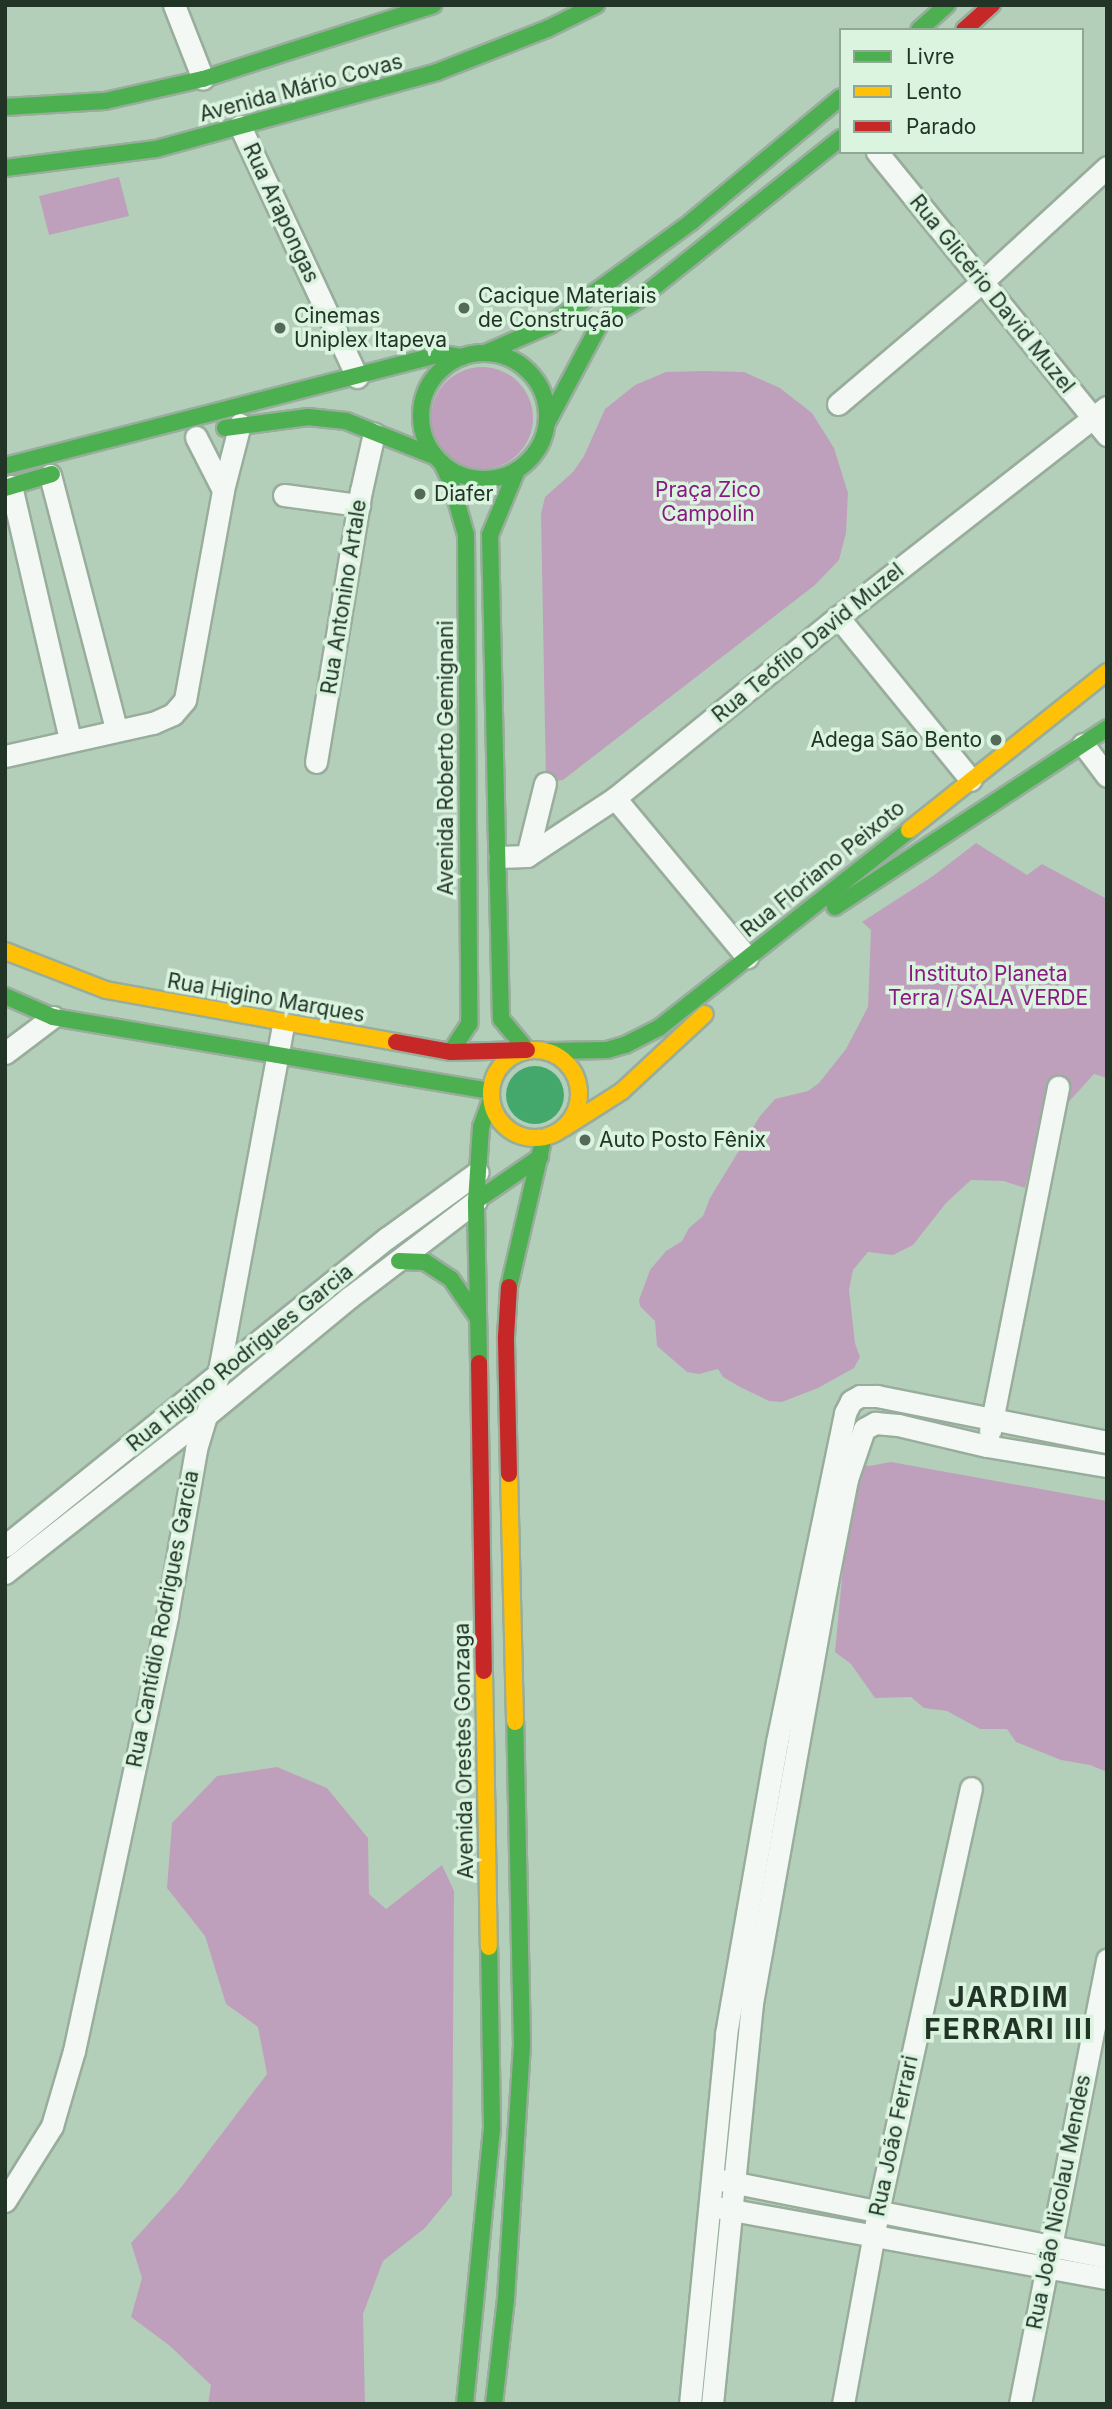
<!DOCTYPE html>
<meta charset="utf-8">
<style>
body{margin:0}
#map{position:relative;width:1112px;height:2409px;overflow:hidden;background:#b4cfb9;font-family:Inter,sans-serif}
div>[style]{position:absolute}
.green>*{inset:0;background:#bfa0bc}
.round{border-radius:50%}
.water>*{inset:0;background:#44a86c}
.roads{filter:drop-shadow(2px 0 #98ad9c) drop-shadow(-2px 0 #98ad9c) drop-shadow(0 2px #98ad9c) drop-shadow(0 -2px #98ad9c)}
.street>*{height:21px;margin:-10.5px;padding:0 10.5px;transform-origin:10.5px;border-radius:10.5px;background:#f4f8f4}
.fast>*{height:16px;margin:-8px;padding:0 8px;transform-origin:8px;border-radius:8px;background:#4caf50}
.fast>.ring{margin:-8px;padding:0;box-sizing:content-box;background:none;border:16px solid #4caf50;border-radius:50%}
.slow>*{height:16px;margin:-8px;padding:0 8px;transform-origin:8px;border-radius:8px;background:#ffc107}
.slow>.ring{margin:-8px;padding:0;box-sizing:content-box;background:none;border:16px solid #ffc107;border-radius:50%}
.jam>*{height:16px;margin:-8px;padding:0 8px;transform-origin:8px;border-radius:8px;background:#c62828}
.dots>*{width:19px;height:19px;translate:-50% -50%;box-sizing:border-box;border:4px solid #dbf4e0;border-radius:50%}
span{translate:-50% -50%;white-space:nowrap;text-align:center;line-height:1.15;-webkit-text-stroke:7px #dbf4e0;paint-order:stroke}
.street-label{font-size:21px;color:#213426}
.poi-label{font-size:21px;color:#213426}
.left{translate:0 -50%;text-align:left}
.right{translate:-100% -50%;text-align:right}
.park-label{font-size:21px;color:#8a1a82}
.district-label{font-size:28px;color:#213426;font-weight:700;letter-spacing:2px}
.frame{position:absolute;inset:0;border:7px solid #213426;pointer-events:none}
.legend{position:absolute;left:839px;top:28px;width:245px;height:126px;box-sizing:border-box;background:#dbf4e0;border:2px solid #91a796;margin:0;padding:9px 12px;list-style:none;font-size:21px;color:#213426}
.legend li{display:flex;align-items:center;gap:14px;height:35px}
.legend b{width:35px;border:2px solid #91a796}
</style>
<div id="map">
<div class="green">
<div style="clip-path:polygon(119px 177px,129px 216px,49px 235px,39px 196px)"></div>
<div class="round" style="left:431px;top:367px;width:102px;height:102px"></div>
<div style="clip-path:polygon(704px 371px,744px 372px,780px 388px,812px 413px,834px 448px,848px 493px,846px 533px,839px 560px,815px 585px,563px 780px,546px 782px,541px 514px,545px 497px,573px 472px,584px 456px,605px 409px,635px 385px,666px 372px)"></div>
<div style="clip-path:polygon(976px 843px,1027px 875px,1042px 864px,1107px 899px,1107px 1078px,1094px 1074px,1064px 1107px,1047px 1089px,1025px 1188px,1004px 1181px,971px 1180px,946px 1203px,913px 1245px,893px 1255px,868px 1252px,853px 1270px,849px 1290px,855px 1343px,860px 1357px,854px 1368px,818px 1388px,782px 1402px,769px 1401px,740px 1387px,723px 1377px,718px 1369px,699px 1374px,687px 1372px,657px 1346px,655px 1321px,640px 1306px,639px 1300px,650px 1270px,666px 1251px,682px 1241px,689px 1228px,703px 1216px,710px 1198px,760px 1116px,775px 1099px,808px 1091px,819px 1083px,846px 1049px,868px 1007px,871px 930px,862px 922px,933px 876px)"></div>
<div style="clip-path:polygon(853px 1462px,869px 1466px,891px 1462px,1107px 1501px,1107px 1772px,1090px 1765px,1061px 1760px,1016px 1742px,1007px 1729px,980px 1729px,947px 1711px,924px 1708px,911px 1697px,875px 1698px,851px 1664px,835px 1652px)"></div>
<div style="clip-path:polygon(277px 1767px,327px 1788px,368px 1838px,369px 1894px,386px 1909px,442px 1865px,454px 1891px,452px 2195px,425px 2228px,383px 2261px,363px 2314px,365px 2404px,208px 2404px,211px 2385px,170px 2346px,131px 2317px,142px 2278px,131px 2243px,179px 2190px,267px 2074px,258px 2027px,226px 2004px,205px 1936px,167px 1888px,172px 1823px,217px 1776px)"></div>
</div>
<div class="water">
<div class="round" style="left:506px;top:1066px;width:58px;height:58px"></div>
</div>
<div class="roads">
<div class="street">
<div style="left:174px;top:5px;width:79px;rotate:68.6deg"></div>
<div style="left:240px;top:126px;width:277px;rotate:65deg"></div>
<div style="left:877px;top:152px;width:365px;rotate:50.9deg"></div>
<div style="left:838px;top:404px;width:189px;rotate:-40.3deg"></div>
<div style="left:982px;top:282px;width:170px;rotate:-42.6deg"></div>
<div style="left:196px;top:437px;width:59px;rotate:63deg"></div>
<div style="left:50px;top:475px;width:262px;rotate:75.4deg"></div>
<div style="left:11px;top:486px;width:261px;rotate:76.9deg"></div>
<div style="left:284px;top:495px;width:76px;rotate:7.6deg"></div>
<div style="left:838px;top:617px;width:210px;rotate:50.8deg"></div>
<div style="left:1083px;top:744px;width:40px;rotate:53deg"></div>
<div style="left:5px;top:756px;width:152px;rotate:-12.6deg"></div>
<div style="left:153px;top:723px;width:22px;rotate:-24deg"></div>
<div style="left:173px;top:714px;width:18px;rotate:-49deg"></div>
<div style="left:185px;top:700px;width:213px;rotate:-79.7deg"></div>
<div style="left:223px;top:490px;width:68px;rotate:-75.6deg"></div>
<div style="left:316px;top:762px;width:275px;rotate:-80.6deg"></div>
<div style="left:361px;top:491px;width:59px;rotate:-77.4deg"></div>
<div style="left:615px;top:798px;width:207px;rotate:50.3deg"></div>
<div style="left:527px;top:856px;width:75px;rotate:-76.1deg"></div>
<div style="left:499px;top:857px;width:28px;rotate:-2deg"></div>
<div style="left:527px;top:856px;width:105px;rotate:-33.4deg"></div>
<div style="left:615px;top:798px;width:287px;rotate:-39.1deg"></div>
<div style="left:838px;top:617px;width:341px;rotate:-38deg"></div>
<div style="left:5px;top:1053px;width:60px;rotate:-36.9deg"></div>
<div style="left:990px;top:1431px;width:351px;rotate:-78.8deg"></div>
<div style="left:5px;top:1546px;width:491px;rotate:-38.9deg"></div>
<div style="left:387px;top:1238px;width:112px;rotate:-36deg"></div>
<div style="left:5px;top:1573px;width:258px;rotate:-38.1deg"></div>
<div style="left:208px;top:1414px;width:184px;rotate:-39.5deg"></div>
<div style="left:350px;top:1297px;width:158px;rotate:-37.3deg"></div>
<div style="left:721px;top:2180px;width:394px;rotate:11.3deg"></div>
<div style="left:5px;top:2201px;width:89px;rotate:-57.9deg"></div>
<div style="left:52px;top:2126px;width:78px;rotate:-73.7deg"></div>
<div style="left:74px;top:2051px;width:445px;rotate:-77.9deg"></div>
<div style="left:167px;top:1616px;width:169px;rotate:-80.1deg"></div>
<div style="left:196px;top:1449px;width:76px;rotate:-73.2deg"></div>
<div style="left:218px;top:1376px;width:358px;rotate:-79.5deg"></div>
<div style="left:721px;top:2208px;width:392px;rotate:10.3deg"></div>
<div style="left:690px;top:2404px;width:372px;rotate:-84.4deg"></div>
<div style="left:726px;top:2034px;width:296px;rotate:-80.1deg"></div>
<div style="left:777px;top:1742px;width:336px;rotate:-78.3deg"></div>
<div style="left:845px;top:1413px;width:13px;rotate:-63deg"></div>
<div style="left:851px;top:1401px;width:10px;rotate:-29deg"></div>
<div style="left:860px;top:1396px;width:17px"></div>
<div style="left:877px;top:1396px;width:235px;rotate:11.3deg"></div>
<div style="left:712px;top:2404px;width:403px;rotate:-84.3deg"></div>
<div style="left:752px;top:2003px;width:428px;rotate:-79.9deg"></div>
<div style="left:827px;top:1582px;width:105px;rotate:-79deg"></div>
<div style="left:847px;top:1479px;width:53px;rotate:-71.2deg"></div>
<div style="left:864px;top:1429px;width:13px;rotate:-29deg"></div>
<div style="left:875px;top:1423px;width:23px;rotate:5deg"></div>
<div style="left:898px;top:1425px;width:91px;rotate:13.3deg"></div>
<div style="left:987px;top:1446px;width:122px;rotate:9.5deg"></div>
<div style="left:843px;top:2404px;width:196px;rotate:-79.7deg"></div>
<div style="left:878px;top:2211px;width:433px;rotate:-77.6deg"></div>
<div style="left:1020px;top:2404px;width:453px;rotate:-78.9deg"></div>
</div>
<div class="fast">
<div style="left:919px;top:30px;width:38px;rotate:-42deg"></div>
<div style="left:5px;top:107px;width:100px;rotate:-3.4deg"></div>
<div style="left:105px;top:101px;width:100px;rotate:-12.7deg"></div>
<div style="left:203px;top:79px;width:242px;rotate:-17.8deg"></div>
<div style="left:5px;top:168px;width:152px;rotate:-7.2deg"></div>
<div style="left:156px;top:149px;width:291px;rotate:-15.3deg"></div>
<div style="left:437px;top:72px;width:118px;rotate:-21.4deg"></div>
<div style="left:547px;top:29px;width:55px;rotate:-26.1deg"></div>
<div class="ring" style="left:421px;top:353px;width:110px;height:110px"></div>
<div style="left:485px;top:353px;width:71px;rotate:-23.3deg"></div>
<div style="left:550px;top:325px;width:175px;rotate:-36.1deg"></div>
<div style="left:691px;top:222px;width:195px;rotate:-39.8deg"></div>
<div style="left:547px;top:423px;width:115px;rotate:-61.9deg"></div>
<div style="left:601px;top:322px;width:43px;rotate:-30.7deg"></div>
<div style="left:638px;top:300px;width:260px;rotate:-38.6deg"></div>
<div style="left:225px;top:428px;width:84px;rotate:-7.5deg"></div>
<div style="left:308px;top:417px;width:38px;rotate:6deg"></div>
<div style="left:346px;top:421px;width:95px;rotate:21.7deg"></div>
<div style="left:442px;top:463px;width:21px;rotate:65deg"></div>
<div style="left:451px;top:482px;width:55px;rotate:74.2deg"></div>
<div style="left:466px;top:535px;width:489px;rotate:89.6deg"></div>
<div style="left:469px;top:1024px;width:33px;rotate:123deg"></div>
<div style="left:5px;top:466px;width:451px;rotate:-14.4deg"></div>
<div style="left:442px;top:354px;width:20px;rotate:9deg"></div>
<div style="left:517px;top:470px;width:70px;rotate:112.6deg"></div>
<div style="left:490px;top:535px;width:484px;rotate:88.7deg"></div>
<div style="left:501px;top:1019px;width:40px;rotate:50deg"></div>
<div style="left:5px;top:488px;width:49px;rotate:-16.6deg"></div>
<div style="left:835px;top:907px;width:326px;rotate:-33.3deg"></div>
<div style="left:5px;top:996px;width:52px;rotate:23.6deg"></div>
<div style="left:53px;top:1017px;width:444px;rotate:9.6deg"></div>
<div style="left:546px;top:1051px;width:61px;rotate:-0.9deg"></div>
<div style="left:607px;top:1050px;width:19px;rotate:-16deg"></div>
<div style="left:625px;top:1045px;width:39px;rotate:-27deg"></div>
<div style="left:660px;top:1027px;width:318px;rotate:-38.3deg"></div>
<div style="left:476px;top:1201px;width:78px;rotate:-34.5deg"></div>
<div style="left:399px;top:1261px;width:26px;rotate:2deg"></div>
<div style="left:425px;top:1262px;width:31px;rotate:33deg"></div>
<div style="left:451px;top:1279px;width:47px;rotate:55.3deg"></div>
<div style="left:509px;top:1287px;width:154px;rotate:-76.9deg"></div>
<div style="left:479px;top:1363px;width:162px;rotate:-91.1deg"></div>
<div style="left:476px;top:1201px;width:74px;rotate:-86.1deg"></div>
<div style="left:481px;top:1127px;width:30px;rotate:-70deg"></div>
<div style="left:465px;top:2404px;width:277px;rotate:-84.4deg"></div>
<div style="left:492px;top:2128px;width:181px;rotate:-90.9deg"></div>
<div style="left:494px;top:2404px;width:106px;rotate:-83.5deg"></div>
<div style="left:506px;top:2299px;width:255px;rotate:-86.4deg"></div>
<div style="left:522px;top:2045px;width:323px;rotate:-91.2deg"></div>
</div>
<div class="slow">
<div style="left:909px;top:830px;width:253px;rotate:-38.6deg"></div>
<div style="left:5px;top:951px;width:108px;rotate:21.1deg"></div>
<div style="left:106px;top:990px;width:295px;rotate:10.2deg"></div>
<div class="ring" style="left:491px;top:1050px;width:72px;height:72px"></div>
<div style="left:564px;top:1128px;width:69px;rotate:-32.5deg"></div>
<div style="left:622px;top:1091px;width:113px;rotate:-42.9deg"></div>
<div style="left:509px;top:1474px;width:248px;rotate:88.6deg"></div>
<div style="left:484px;top:1671px;width:276px;rotate:89deg"></div>
</div>
<div class="jam">
<div style="left:964px;top:30px;width:38px;rotate:-42deg"></div>
<div style="left:396px;top:1042px;width:56px;rotate:10.3deg"></div>
<div style="left:451px;top:1052px;width:76px;rotate:-1.5deg"></div>
<div style="left:479px;top:1363px;width:308px;rotate:89.1deg"></div>
<div style="left:509px;top:1474px;width:137px;rotate:-91.3deg"></div>
<div style="left:506px;top:1337px;width:50px;rotate:-86.6deg"></div>
</div>
</div>
<div class="dots">
<div style="left:464px;top:308px;background:#546a59"></div>
<div style="left:280px;top:328px;background:#546a59"></div>
<div style="left:420px;top:494px;background:#546a59"></div>
<div style="left:996px;top:740px;background:#546a59"></div>
<div style="left:585px;top:1140px;background:#546a59"></div>
</div>
<div class="street-label">
<span style="left:301px;top:88px;rotate:-15deg">Avenida Mário Covas</span>
<span style="left:281px;top:213px;rotate:65deg">Rua Arapongas</span>
<span style="left:992px;top:294px;rotate:51deg">Rua Glicério David Muzel</span>
<span style="left:344px;top:597px;rotate:-81deg">Rua Antonino Artale</span>
<span style="left:808px;top:643px;rotate:-39deg">Rua Teófilo David Muzel</span>
<span style="left:446px;top:758px;rotate:-90deg">Avenida Roberto Gemignani</span>
<span style="left:823px;top:869px;rotate:-39deg">Rua Floriano Peixoto</span>
<span style="left:266px;top:998px;rotate:10deg">Rua Higino Marques</span>
<span style="left:240px;top:1358px;rotate:-39deg">Rua Higino Rodrigues Garcia</span>
<span style="left:163px;top:1619px;rotate:-79deg">Rua Cantídio Rodrigues Garcia</span>
<span style="left:464px;top:1751px;rotate:-91deg">Avenida Orestes Gonzaga</span>
<span style="left:894px;top:2136px;rotate:-78deg">Rua João Ferrari</span>
<span style="left:1059px;top:2202px;rotate:-79deg">Rua João Nicolau Mendes</span>
</div>
<div class="poi-label">
<span class="left" style="left:478px;top:308px">Cacique Materiais<br>de Construção</span>
<span class="left" style="left:294px;top:328px">Cinemas<br>Uniplex Itapeva</span>
<span class="left" style="left:434px;top:494px">Diafer</span>
<span class="right" style="left:982px;top:740px">Adega São Bento</span>
<span class="left" style="left:599px;top:1140px">Auto Posto Fênix</span>
</div>
<div class="park-label">
<span style="left:708px;top:502px">Praça Zico<br>Campolin</span>
<span style="left:988px;top:986px">Instituto Planeta<br>Terra / SALA VERDE</span>
</div>
<div class="district-label">
<span style="left:1009px;top:2013px">JARDIM<br>FERRARI III</span>
</div>
<div class="frame"></div>
<ul class="legend">
<li><b style="height:9px;background:#4caf50"></b>Livre</li>
<li><b style="height:9px;background:#ffc107"></b>Lento</li>
<li><b style="height:9px;background:#c62828"></b>Parado</li>
</ul>
</div>
